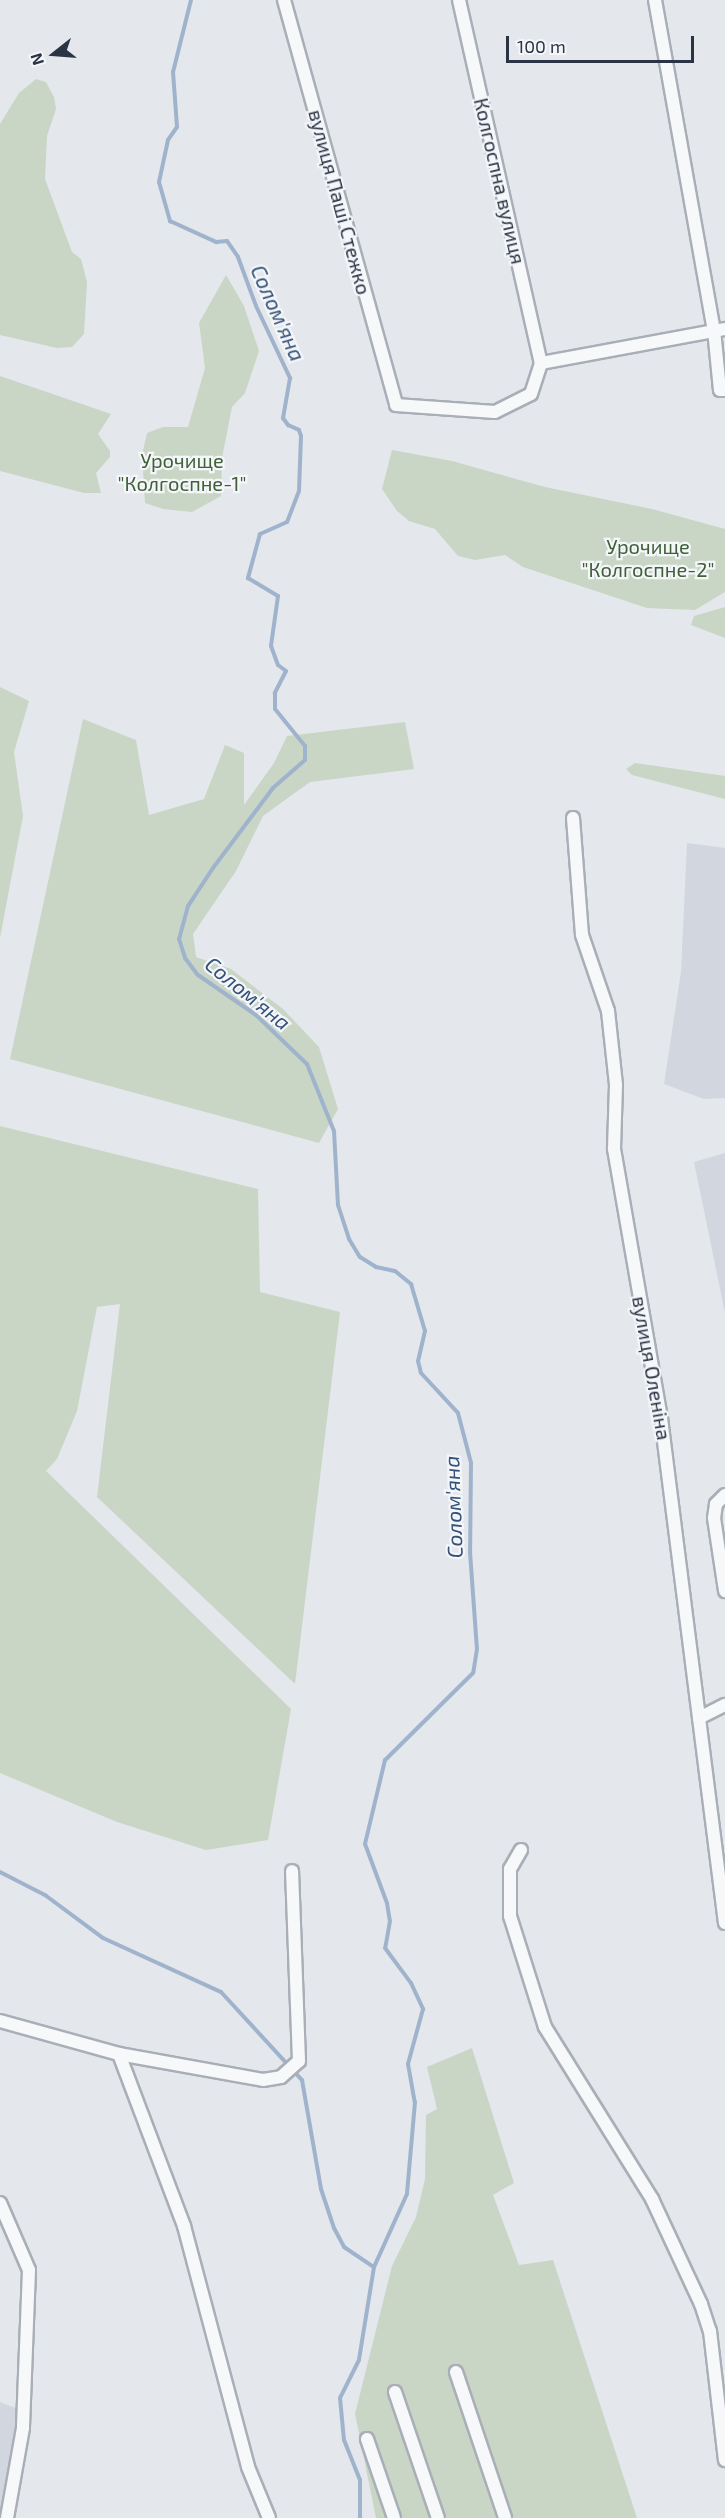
<!DOCTYPE html>
<meta charset="utf-8">
<style>
body{margin:0}
#map{position:relative;width:725px;height:2518px;overflow:hidden;background:#e4e7ec;font-family:"Exo 2",sans-serif}
div>[style]{position:absolute}
.built>*{inset:0;background:#d2d6de}
.green>*{inset:0;background:#c9d6c5}
.stream>*{height:4px;margin:-2px;padding:0 2px;transform-origin:2px;border-radius:2px;background:#9fb4cc}
.roads{filter:drop-shadow(2px 0 #a9aeb7) drop-shadow(-2px 0 #a9aeb7) drop-shadow(0 2px #a9aeb7) drop-shadow(0 -2px #a9aeb7)}
.street>*{height:12px;margin:-6px;padding:0 6px;transform-origin:6px;border-radius:6px;background:#f7f8fa}
span{translate:-50% -50%;white-space:nowrap;text-align:center;line-height:1.15;-webkit-text-stroke:4.5px #f4f6f9;paint-order:stroke}
.street-label{font-size:20px;color:#2b3445}
.park-label{font-size:20px;color:#3f6138}
.water-label{font-size:21px;color:#34527a;font-style:italic}
.north{position:absolute;left:24px;top:24px;width:60px;height:60px;-webkit-text-stroke:4px #f4f6f9;paint-order:stroke;rotate:253deg;font-size:16px;font-weight:700;line-height:24px;text-align:center;color:#2b3445}
.north::after{content:'';display:block;margin:auto;width:21px;height:27px;background:#2b3445;clip-path:polygon(50% 0,100% 100%,50% 72%,0 100%)}
.scale{position:absolute;left:506px;top:36px;width:188px;height:27px;box-sizing:border-box;border:3px solid #2b3445;border-top:0;padding-left:8px;font-size:18px;line-height:21px;white-space:nowrap;color:#2b3445;-webkit-text-stroke:4px #f4f6f9;paint-order:stroke}
</style>
<div id="map">
<div class="built">
<div style="clip-path:polygon(687px 843px,725px 848px,725px 1098px,704px 1099px,664px 1084px,681px 972px)"></div>
<div style="clip-path:polygon(725px 1153px,725px 1313px,694px 1162px)"></div>
<div style="clip-path:polygon(0 2402px,18px 2409px,2px 2518px,0 2518px)"></div>
</div>
<div class="green">
<div style="clip-path:polygon(36px 79px,46px 82px,54px 97px,56px 109px,47px 136px,45px 179px,72px 252px,81px 259px,87px 282px,84px 334px,72px 347px,57px 348px,0 335px,0 124px,19px 93px)"></div>
<div style="clip-path:polygon(226px 275px,244px 306px,259px 351px,245px 393px,232px 407px,222px 458px,221px 496px,192px 512px,163px 509px,145px 503px,142px 455px,147px 433px,163px 427px,188px 427px,205px 368px,199px 323px)"></div>
<div style="clip-path:polygon(0 376px,111px 414px,98px 434px,110px 451px,110px 457px,96px 473px,101px 493px,84px 493px,0 471px)"></div>
<div style="clip-path:polygon(392px 450px,452px 461px,545px 487px,652px 509px,725px 529px,725px 592px,695px 610px,647px 608px,523px 567px,505px 555px,475px 560px,458px 556px,435px 529px,409px 521px,397px 511px,382px 489px)"></div>
<div style="clip-path:polygon(725px 607px,725px 638px,691px 625px,694px 616px)"></div>
<div style="clip-path:polygon(0 687px,29px 701px,14px 752px,23px 816px,0 938px)"></div>
<div style="clip-path:polygon(83px 719px,136px 740px,149px 815px,204px 799px,225px 745px,244px 753px,244px 805px,274px 763px,287px 736px,405px 722px,414px 769px,310px 782px,263px 816px,236px 871px,193px 934px,196px 957px,231px 969px,283px 1009px,319px 1047px,338px 1109px,319px 1143px,10px 1059px)"></div>
<div style="clip-path:polygon(635px 763px,725px 776px,725px 799px,632px 775px,626px 769px)"></div>
<div style="clip-path:polygon(0 1126px,258px 1189px,260px 1292px,340px 1312px,295px 1684px,97px 1497px,120px 1304px,97px 1307px,77px 1411px,57px 1459px,46px 1471px,291px 1709px,268px 1840px,206px 1850px,117px 1822px,0 1773px)"></div>
<div style="clip-path:polygon(472px 2048px,514px 2183px,493px 2195px,519px 2265px,553px 2260px,637px 2518px,376px 2518px,355px 2414px,392px 2266px,416px 2217px,425px 2179px,426px 2115px,437px 2109px,427px 2067px)"></div>
</div>
<div class="stream">
<div style="left:191px;top:0;width:74px;rotate:104deg"></div>
<div style="left:173px;top:72px;width:55px;rotate:85.8deg"></div>
<div style="left:177px;top:127px;width:16px;rotate:125deg"></div>
<div style="left:168px;top:140px;width:43px;rotate:102.1deg"></div>
<div style="left:159px;top:182px;width:41px;rotate:74.2deg"></div>
<div style="left:170px;top:221px;width:51px;rotate:24.5deg"></div>
<div style="left:216px;top:242px;width:11px;rotate:-5deg"></div>
<div style="left:227px;top:241px;width:19px;rotate:55deg"></div>
<div style="left:238px;top:257px;width:52px;rotate:69.8deg"></div>
<div style="left:256px;top:306px;width:80px;rotate:64.7deg"></div>
<div style="left:290px;top:378px;width:41px;rotate:99.9deg"></div>
<div style="left:283px;top:418px;width:9px;rotate:54deg"></div>
<div style="left:288px;top:425px;width:12px;rotate:24deg"></div>
<div style="left:299px;top:430px;width:6px;rotate:72deg"></div>
<div style="left:301px;top:436px;width:55px;rotate:92.1deg"></div>
<div style="left:299px;top:491px;width:33px;rotate:111deg"></div>
<div style="left:287px;top:522px;width:30px;rotate:156deg"></div>
<div style="left:260px;top:534px;width:46px;rotate:105.3deg"></div>
<div style="left:248px;top:578px;width:35px;rotate:31deg"></div>
<div style="left:278px;top:596px;width:50px;rotate:98deg"></div>
<div style="left:271px;top:646px;width:20px;rotate:70deg"></div>
<div style="left:278px;top:665px;width:10px;rotate:37deg"></div>
<div style="left:286px;top:671px;width:25px;rotate:117deg"></div>
<div style="left:275px;top:693px;width:16px;rotate:90deg"></div>
<div style="left:275px;top:709px;width:48px;rotate:51deg"></div>
<div style="left:305px;top:746px;width:14px;rotate:90deg"></div>
<div style="left:305px;top:760px;width:43px;rotate:138.8deg"></div>
<div style="left:273px;top:788px;width:100px;rotate:126.9deg"></div>
<div style="left:213px;top:868px;width:45px;rotate:123.3deg"></div>
<div style="left:188px;top:906px;width:34px;rotate:105deg"></div>
<div style="left:179px;top:939px;width:20px;rotate:72deg"></div>
<div style="left:185px;top:958px;width:21px;rotate:53deg"></div>
<div style="left:198px;top:975px;width:70px;rotate:34.6deg"></div>
<div style="left:256px;top:1015px;width:71px;rotate:43.9deg"></div>
<div style="left:307px;top:1064px;width:72px;rotate:68.1deg"></div>
<div style="left:334px;top:1131px;width:74px;rotate:86.9deg"></div>
<div style="left:338px;top:1205px;width:36px;rotate:72deg"></div>
<div style="left:349px;top:1239px;width:21px;rotate:59deg"></div>
<div style="left:360px;top:1257px;width:19px;rotate:32deg"></div>
<div style="left:376px;top:1267px;width:19px;rotate:12deg"></div>
<div style="left:395px;top:1271px;width:21px;rotate:39deg"></div>
<div style="left:411px;top:1284px;width:49px;rotate:73.4deg"></div>
<div style="left:425px;top:1331px;width:31px;rotate:103deg"></div>
<div style="left:418px;top:1361px;width:12px;rotate:76deg"></div>
<div style="left:421px;top:1373px;width:54px;rotate:47.2deg"></div>
<div style="left:458px;top:1413px;width:52px;rotate:75.4deg"></div>
<div style="left:471px;top:1463px;width:89px;rotate:90.6deg"></div>
<div style="left:470px;top:1552px;width:97px;rotate:85.9deg"></div>
<div style="left:477px;top:1649px;width:24px;rotate:99deg"></div>
<div style="left:473px;top:1673px;width:124px;rotate:135.3deg"></div>
<div style="left:385px;top:1760px;width:86px;rotate:103.4deg"></div>
<div style="left:365px;top:1844px;width:63px;rotate:69.6deg"></div>
<div style="left:387px;top:1903px;width:18px;rotate:81deg"></div>
<div style="left:390px;top:1921px;width:27px;rotate:100deg"></div>
<div style="left:385px;top:1948px;width:44px;rotate:53.4deg"></div>
<div style="left:411px;top:1983px;width:29px;rotate:65deg"></div>
<div style="left:423px;top:2009px;width:57px;rotate:105.3deg"></div>
<div style="left:408px;top:2064px;width:39px;rotate:80deg"></div>
<div style="left:415px;top:2102px;width:92px;rotate:95deg"></div>
<div style="left:407px;top:2194px;width:80px;rotate:114.3deg"></div>
<div style="left:374px;top:2267px;width:94px;rotate:99.2deg"></div>
<div style="left:359px;top:2360px;width:42px;rotate:116.6deg"></div>
<div style="left:340px;top:2398px;width:42px;rotate:84.6deg"></div>
<div style="left:344px;top:2440px;width:43px;rotate:68.2deg"></div>
<div style="left:360px;top:2480px;width:38px;rotate:90deg"></div>
<div style="left:0;top:1872px;width:51px;rotate:27.1deg"></div>
<div style="left:45px;top:1895px;width:72px;rotate:36.6deg"></div>
<div style="left:103px;top:1938px;width:130px;rotate:24.6deg"></div>
<div style="left:221px;top:1992px;width:120px;rotate:47.4deg"></div>
<div style="left:302px;top:2080px;width:111px;rotate:80.1deg"></div>
<div style="left:321px;top:2189px;width:41px;rotate:71.6deg"></div>
<div style="left:334px;top:2228px;width:21px;rotate:62deg"></div>
<div style="left:344px;top:2247px;width:36px;rotate:34deg"></div>
</div>
<div class="roads">
<div class="street">
<div style="left:284px;top:0;width:420px;rotate:74.5deg"></div>
<div style="left:396px;top:405px;width:99px;rotate:4deg"></div>
<div style="left:495px;top:412px;width:40px;rotate:-26.6deg"></div>
<div style="left:531px;top:394px;width:33px;rotate:-72deg"></div>
<div style="left:541px;top:363px;width:187px;rotate:-10.5deg"></div>
<div style="left:459px;top:0;width:372px;rotate:77.3deg"></div>
<div style="left:655px;top:0;width:335px;rotate:79.9deg"></div>
<div style="left:714px;top:330px;width:60px;rotate:84.3deg"></div>
<div style="left:720px;top:390px;width:5px"></div>
<div style="left:573px;top:818px;width:117px;rotate:85.6deg"></div>
<div style="left:582px;top:935px;width:80px;rotate:71.1deg"></div>
<div style="left:608px;top:1011px;width:74px;rotate:83.8deg"></div>
<div style="left:616px;top:1085px;width:64px;rotate:91.8deg"></div>
<div style="left:614px;top:1149px;width:273px;rotate:80.1deg"></div>
<div style="left:661px;top:1418px;width:509px;rotate:82.78deg"></div>
<div style="left:725px;top:1495px;width:13px;rotate:135deg"></div>
<div style="left:716px;top:1504px;width:14px;rotate:98deg"></div>
<div style="left:714px;top:1518px;width:74px;rotate:81.4deg"></div>
<div style="left:699px;top:1718px;width:29px;rotate:-27deg"></div>
<div style="left:521px;top:1850px;width:22px;rotate:120deg"></div>
<div style="left:510px;top:1869px;width:47px;rotate:90deg"></div>
<div style="left:510px;top:1916px;width:116px;rotate:72.5deg"></div>
<div style="left:545px;top:2027px;width:203px;rotate:58.1deg"></div>
<div style="left:652px;top:2199px;width:116px;rotate:65deg"></div>
<div style="left:701px;top:2304px;width:28px;rotate:72deg"></div>
<div style="left:710px;top:2331px;width:130px;rotate:83.4deg"></div>
<div style="left:0;top:2021px;width:123px;rotate:15.5deg"></div>
<div style="left:119px;top:2054px;width:146px;rotate:10.2deg"></div>
<div style="left:263px;top:2080px;width:18px;rotate:-9deg"></div>
<div style="left:281px;top:2077px;width:24px;rotate:-42deg"></div>
<div style="left:299px;top:2061px;width:190px;rotate:-92.1deg"></div>
<div style="left:119px;top:2054px;width:184px;rotate:69.3deg"></div>
<div style="left:184px;top:2226px;width:249px;rotate:75.1deg"></div>
<div style="left:248px;top:2467px;width:55px;rotate:67.6deg"></div>
<div style="left:0;top:2203px;width:73px;rotate:66.6deg"></div>
<div style="left:29px;top:2270px;width:158px;rotate:92.2deg"></div>
<div style="left:23px;top:2428px;width:91px;rotate:100.1deg"></div>
<div style="left:456px;top:2372px;width:154px;rotate:71.4deg"></div>
<div style="left:395px;top:2392px;width:133px;rotate:71.2deg"></div>
<div style="left:367px;top:2439px;width:83px;rotate:71.1deg"></div>
</div>
</div>
<div class="street-label">
<span style="left:500px;top:181px;rotate:77deg">Колгоспна вулиця</span>
<span style="left:340px;top:202px;rotate:75deg">вулиця Паші Стежко</span>
<span style="left:652px;top:1368px;rotate:80deg">вулиця Оленіна</span>
</div>
<div class="park-label">
<span style="left:182px;top:472px">Урочище<br>"Колгоспне-1"</span>
<span style="left:648px;top:558px">Урочище<br>"Колгоспне-2"</span>
</div>
<div class="water-label">
<span style="left:278px;top:313px;rotate:66deg">Солом'яна</span>
<span style="left:248px;top:993px;rotate:39deg">Солом'яна</span>
<span style="left:453px;top:1507px;rotate:-92deg">Солом'яна</span>
</div>
<div class="north">N</div>
<div class="scale">100 m</div>
</div>
